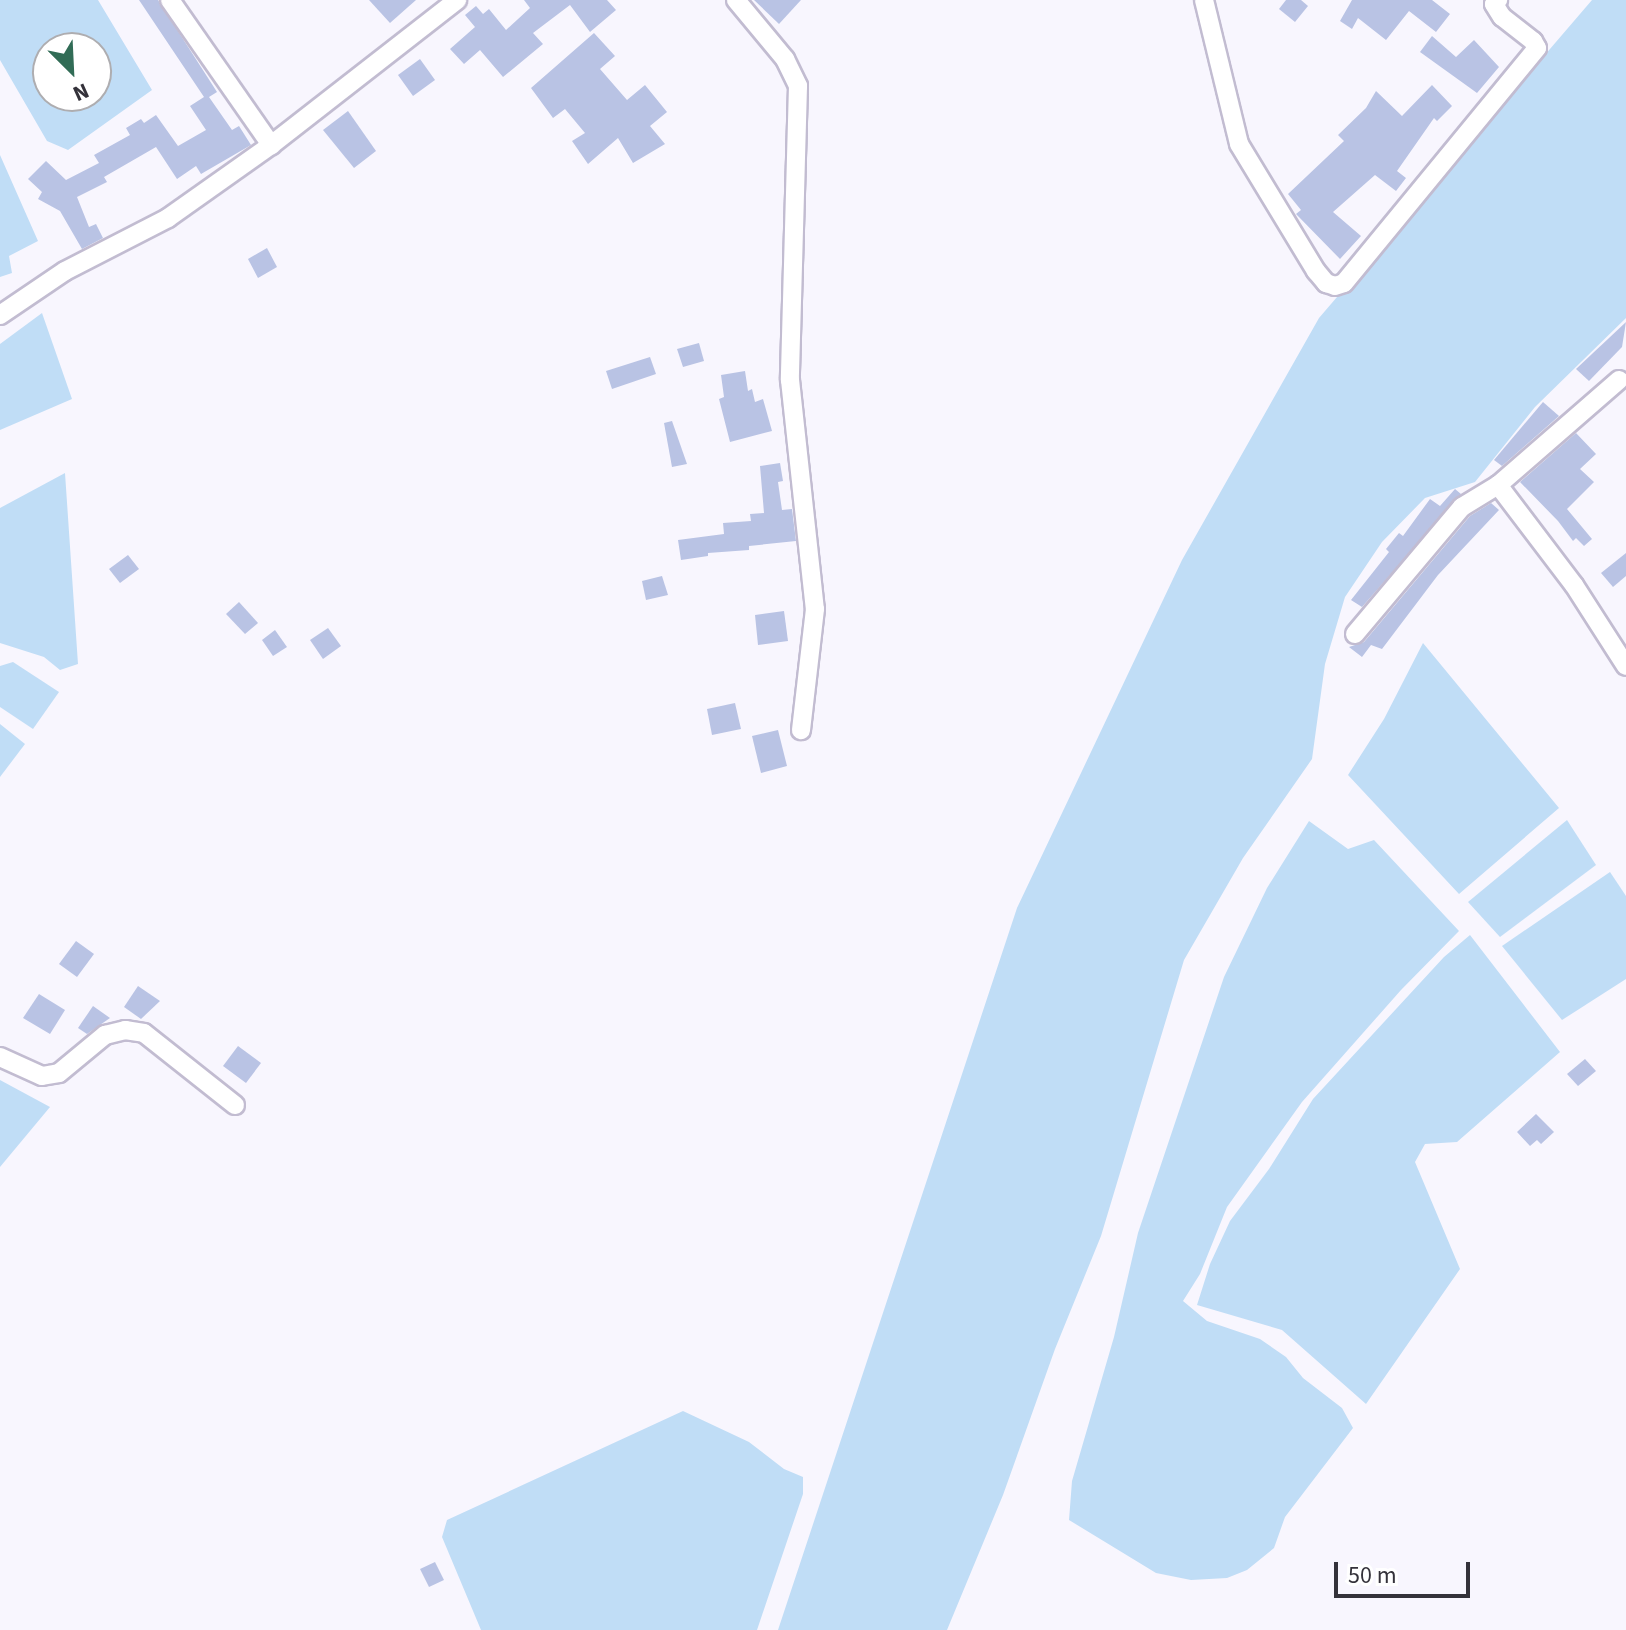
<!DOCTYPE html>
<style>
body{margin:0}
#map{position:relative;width:1626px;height:1630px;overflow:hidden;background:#f8f6fe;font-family:"Source Sans 3",sans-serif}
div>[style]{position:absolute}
.water>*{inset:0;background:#c0ddf6}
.building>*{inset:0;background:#b9c3e4}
.roads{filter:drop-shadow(2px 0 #c2bcd1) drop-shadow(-2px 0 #c2bcd1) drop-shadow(0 2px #c2bcd1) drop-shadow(0 -2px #c2bcd1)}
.street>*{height:18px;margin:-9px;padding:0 9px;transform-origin:9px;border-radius:9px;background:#fff}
span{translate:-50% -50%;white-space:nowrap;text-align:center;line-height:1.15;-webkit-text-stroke:6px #fff;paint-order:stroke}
.north{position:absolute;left:32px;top:32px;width:80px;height:80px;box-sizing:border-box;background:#fff;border:2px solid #aeadb0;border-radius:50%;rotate:156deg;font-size:22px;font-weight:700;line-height:32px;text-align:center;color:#34323a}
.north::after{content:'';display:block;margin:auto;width:28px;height:36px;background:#316c56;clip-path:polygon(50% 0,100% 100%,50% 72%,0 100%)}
.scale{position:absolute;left:1334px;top:1562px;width:136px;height:36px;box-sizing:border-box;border:4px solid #34323a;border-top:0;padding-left:10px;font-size:24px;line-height:28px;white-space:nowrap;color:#34323a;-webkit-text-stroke:6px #fff;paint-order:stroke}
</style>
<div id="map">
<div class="water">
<div style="clip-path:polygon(evenodd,0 0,98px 0,152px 90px,68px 150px,47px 141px,0 60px,0 0,48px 48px,96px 48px,96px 96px,48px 96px,48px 48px)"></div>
<div style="clip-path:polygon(1592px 0,1626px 0,1626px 318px,1535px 407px,1475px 482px,1425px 498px,1382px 542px,1345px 597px,1325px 664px,1312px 759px,1243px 858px,1184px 960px,1101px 1236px,1055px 1349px,1003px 1495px,947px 1630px,778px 1630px,1017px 908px,1182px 560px,1319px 318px)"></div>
<div style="clip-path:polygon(0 155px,38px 241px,9px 256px,12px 273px,0 277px)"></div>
<div style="clip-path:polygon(42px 313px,72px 399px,0 430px,0 344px)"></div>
<div style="clip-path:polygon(65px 473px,78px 664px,60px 670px,44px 657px,0 643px,0 508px)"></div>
<div style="clip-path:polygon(1423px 643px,1559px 808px,1459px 894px,1348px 775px,1384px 719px)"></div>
<div style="clip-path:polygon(13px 662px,59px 692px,33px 729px,0 707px,0 666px)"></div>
<div style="clip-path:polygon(0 724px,25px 744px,0 777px)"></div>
<div style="clip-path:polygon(1567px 820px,1596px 865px,1500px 937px,1468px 902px)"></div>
<div style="clip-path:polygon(1309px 821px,1348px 849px,1374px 840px,1459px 931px,1401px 990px,1302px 1102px,1227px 1207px,1200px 1274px,1183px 1301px,1207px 1321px,1260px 1339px,1286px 1357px,1303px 1378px,1342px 1408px,1353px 1428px,1285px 1517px,1274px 1548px,1247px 1570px,1227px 1578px,1191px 1580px,1156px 1573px,1069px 1520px,1072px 1481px,1114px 1337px,1138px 1233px,1224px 977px,1267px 888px)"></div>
<div style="clip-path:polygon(1610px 872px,1626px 896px,1626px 979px,1562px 1020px,1502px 946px)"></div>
<div style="clip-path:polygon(1470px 935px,1560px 1052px,1457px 1142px,1425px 1144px,1415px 1162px,1460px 1269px,1366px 1404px,1282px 1330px,1197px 1305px,1210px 1264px,1230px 1221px,1269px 1169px,1313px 1099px,1444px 957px)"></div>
<div style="clip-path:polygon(0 1080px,50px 1107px,0 1167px)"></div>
<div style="clip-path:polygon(683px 1411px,749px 1442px,784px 1469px,803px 1477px,803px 1494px,757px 1630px,481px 1630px,442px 1537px,447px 1520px)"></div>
</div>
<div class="building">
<div style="clip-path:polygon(139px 0,158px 0,217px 92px,209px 97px,232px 130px,239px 126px,251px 145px,201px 174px,196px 166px,177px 179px,156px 147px,104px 177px,107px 182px,77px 197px,89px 227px,96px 224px,103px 238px,82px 249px,60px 211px,38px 199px,42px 192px,28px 179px,46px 161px,66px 180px,99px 163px,94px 155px,130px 135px,126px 128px,141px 119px,144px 123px,156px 115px,178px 146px,206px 130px,190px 106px,204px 97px)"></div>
<div style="clip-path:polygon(369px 0,416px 0,390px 23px)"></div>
<div style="clip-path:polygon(524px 0,607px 0,616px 10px,590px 32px,570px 5px,533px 33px,543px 44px,503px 77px,480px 50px,464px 64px,450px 49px,475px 27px,465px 15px,476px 6px,483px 14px,489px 9px,506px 30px,530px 8px)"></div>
<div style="clip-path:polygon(754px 0,801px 0,779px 24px)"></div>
<div style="clip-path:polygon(1286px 0,1301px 0,1308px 6px,1295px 22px,1279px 9px)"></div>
<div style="clip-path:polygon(1352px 0,1432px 0,1450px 14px,1436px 32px,1409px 11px,1386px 40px,1358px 18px,1352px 29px,1340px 21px)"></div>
<div style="clip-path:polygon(594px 33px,615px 56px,600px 69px,627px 100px,645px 85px,667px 112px,650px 126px,665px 144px,633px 163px,618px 138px,588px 164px,572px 141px,585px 133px,565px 109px,553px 118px,531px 88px)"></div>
<div style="clip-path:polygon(1432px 36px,1456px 57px,1474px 40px,1499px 67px,1477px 93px,1420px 52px)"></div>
<div style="clip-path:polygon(420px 59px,435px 80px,413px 96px,398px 75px)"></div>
<div style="clip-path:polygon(1432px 85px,1452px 106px,1437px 121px,1434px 118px,1397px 171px,1406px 178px,1396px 191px,1375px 175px,1333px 212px,1361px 236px,1340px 259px,1296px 214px,1301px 210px,1288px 194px,1344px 141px,1338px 135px,1366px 108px,1376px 91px,1402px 116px)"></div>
<div style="clip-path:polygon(348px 111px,376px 151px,354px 168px,323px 130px)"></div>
<div style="clip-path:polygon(267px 248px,277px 267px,258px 278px,248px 259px)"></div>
<div style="clip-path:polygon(1626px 322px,1622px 347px,1589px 381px,1576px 369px)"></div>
<div style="clip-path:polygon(699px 343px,704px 361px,683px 367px,677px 349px)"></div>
<div style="clip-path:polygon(650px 357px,656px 374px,612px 389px,606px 371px)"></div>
<div style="clip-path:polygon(745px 371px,748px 391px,752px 389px,755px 402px,763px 399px,772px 431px,730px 442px,719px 399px,724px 397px,721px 375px)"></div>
<div style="clip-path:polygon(1543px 402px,1559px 416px,1502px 466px,1494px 460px)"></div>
<div style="clip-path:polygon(672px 421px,687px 464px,672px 467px,664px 423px)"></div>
<div style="clip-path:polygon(1576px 433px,1596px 454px,1580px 469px,1594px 482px,1567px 509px,1592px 539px,1584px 546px,1576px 538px,1573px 541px,1558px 521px,1520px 482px)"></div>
<div style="clip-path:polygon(780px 463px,783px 481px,778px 482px,782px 510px,792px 509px,796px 541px,749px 546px,749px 550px,708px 553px,708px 556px,681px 560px,678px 540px,724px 534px,723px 523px,751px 521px,750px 514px,764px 513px,760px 466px)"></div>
<div style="clip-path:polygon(1455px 489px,1461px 494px,1362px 607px,1351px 600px,1389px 552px,1386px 549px,1399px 533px,1403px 536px,1430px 499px,1440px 506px)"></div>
<div style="clip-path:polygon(1491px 503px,1499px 510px,1438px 575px,1382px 649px,1371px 645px,1362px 657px,1349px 647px,1364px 642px,1470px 516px)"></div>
<div style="clip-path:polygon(1626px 553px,1626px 576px,1613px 587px,1601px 573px)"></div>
<div style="clip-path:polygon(128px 555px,139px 569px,120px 583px,109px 569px)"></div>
<div style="clip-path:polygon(662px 576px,668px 595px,646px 600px,642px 581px)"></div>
<div style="clip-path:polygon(239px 602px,258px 623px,245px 634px,226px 614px)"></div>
<div style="clip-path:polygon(784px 611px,788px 641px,758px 645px,755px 615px)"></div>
<div style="clip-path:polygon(328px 628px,341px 646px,323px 659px,310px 640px)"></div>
<div style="clip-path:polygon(275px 630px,287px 647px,273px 656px,262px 640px)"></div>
<div style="clip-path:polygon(735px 703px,741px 729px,712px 735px,707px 709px)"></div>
<div style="clip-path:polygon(778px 730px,787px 766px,761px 773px,752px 736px)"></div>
<div style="clip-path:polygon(76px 941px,94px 954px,77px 977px,59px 964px)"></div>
<div style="clip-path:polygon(138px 986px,160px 1001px,141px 1019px,124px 1007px)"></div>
<div style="clip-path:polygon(39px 994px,65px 1010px,50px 1034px,23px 1018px)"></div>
<div style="clip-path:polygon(93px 1006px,110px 1018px,87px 1034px,78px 1028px)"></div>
<div style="clip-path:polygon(238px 1046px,261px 1063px,246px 1083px,223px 1066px)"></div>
<div style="clip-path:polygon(1585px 1059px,1596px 1071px,1578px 1086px,1567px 1074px)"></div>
<div style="clip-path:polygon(1536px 1114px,1554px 1132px,1541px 1144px,1537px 1140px,1530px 1146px,1517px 1132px)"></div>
<div style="clip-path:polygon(435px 1562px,444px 1580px,429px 1587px,420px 1569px)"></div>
</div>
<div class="roads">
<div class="street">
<div style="left:170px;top:0;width:177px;rotate:55.1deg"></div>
<div style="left:736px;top:0;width:77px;rotate:50.3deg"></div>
<div style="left:785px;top:59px;width:30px;rotate:64deg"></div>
<div style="left:798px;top:86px;width:294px;rotate:91.6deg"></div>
<div style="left:790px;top:380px;width:230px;rotate:83.8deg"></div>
<div style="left:815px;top:609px;width:122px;rotate:96.6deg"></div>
<div style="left:1204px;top:0;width:148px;rotate:76.3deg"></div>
<div style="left:1239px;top:144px;width:149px;rotate:58.8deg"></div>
<div style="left:1316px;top:271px;width:16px;rotate:50deg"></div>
<div style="left:1326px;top:283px;width:9px;rotate:18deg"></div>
<div style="left:1335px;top:286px;width:9px;rotate:-18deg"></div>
<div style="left:1344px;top:283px;width:304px;rotate:-50.6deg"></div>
<div style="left:1537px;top:48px;width:8px;rotate:-120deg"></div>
<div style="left:1533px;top:41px;width:39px;rotate:-142deg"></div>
<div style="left:1502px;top:17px;width:15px;rotate:-122deg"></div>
<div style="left:1494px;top:4px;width:6px;rotate:-45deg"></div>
<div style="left:0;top:315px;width:78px;rotate:-34.1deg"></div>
<div style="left:65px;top:271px;width:116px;rotate:-27.2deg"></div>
<div style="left:168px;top:218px;width:126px;rotate:-35.3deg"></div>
<div style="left:271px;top:145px;width:236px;rotate:-37.9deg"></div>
<div style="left:1619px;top:380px;width:160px;rotate:139deg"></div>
<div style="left:1498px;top:485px;width:126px;rotate:52.8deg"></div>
<div style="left:1574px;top:585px;width:96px;rotate:57.3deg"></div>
<div style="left:1355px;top:634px;width:166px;rotate:-49.9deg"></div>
<div style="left:1462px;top:507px;width:42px;rotate:-31.4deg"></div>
<div style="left:0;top:1057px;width:46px;rotate:24.3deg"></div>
<div style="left:42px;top:1076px;width:17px;rotate:-10deg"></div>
<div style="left:59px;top:1073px;width:60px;rotate:-39.6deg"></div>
<div style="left:105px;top:1035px;width:21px;rotate:-14deg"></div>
<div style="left:125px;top:1030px;width:19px;rotate:9deg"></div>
<div style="left:144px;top:1033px;width:116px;rotate:38.4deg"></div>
</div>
</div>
<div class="north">N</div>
<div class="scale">50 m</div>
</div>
